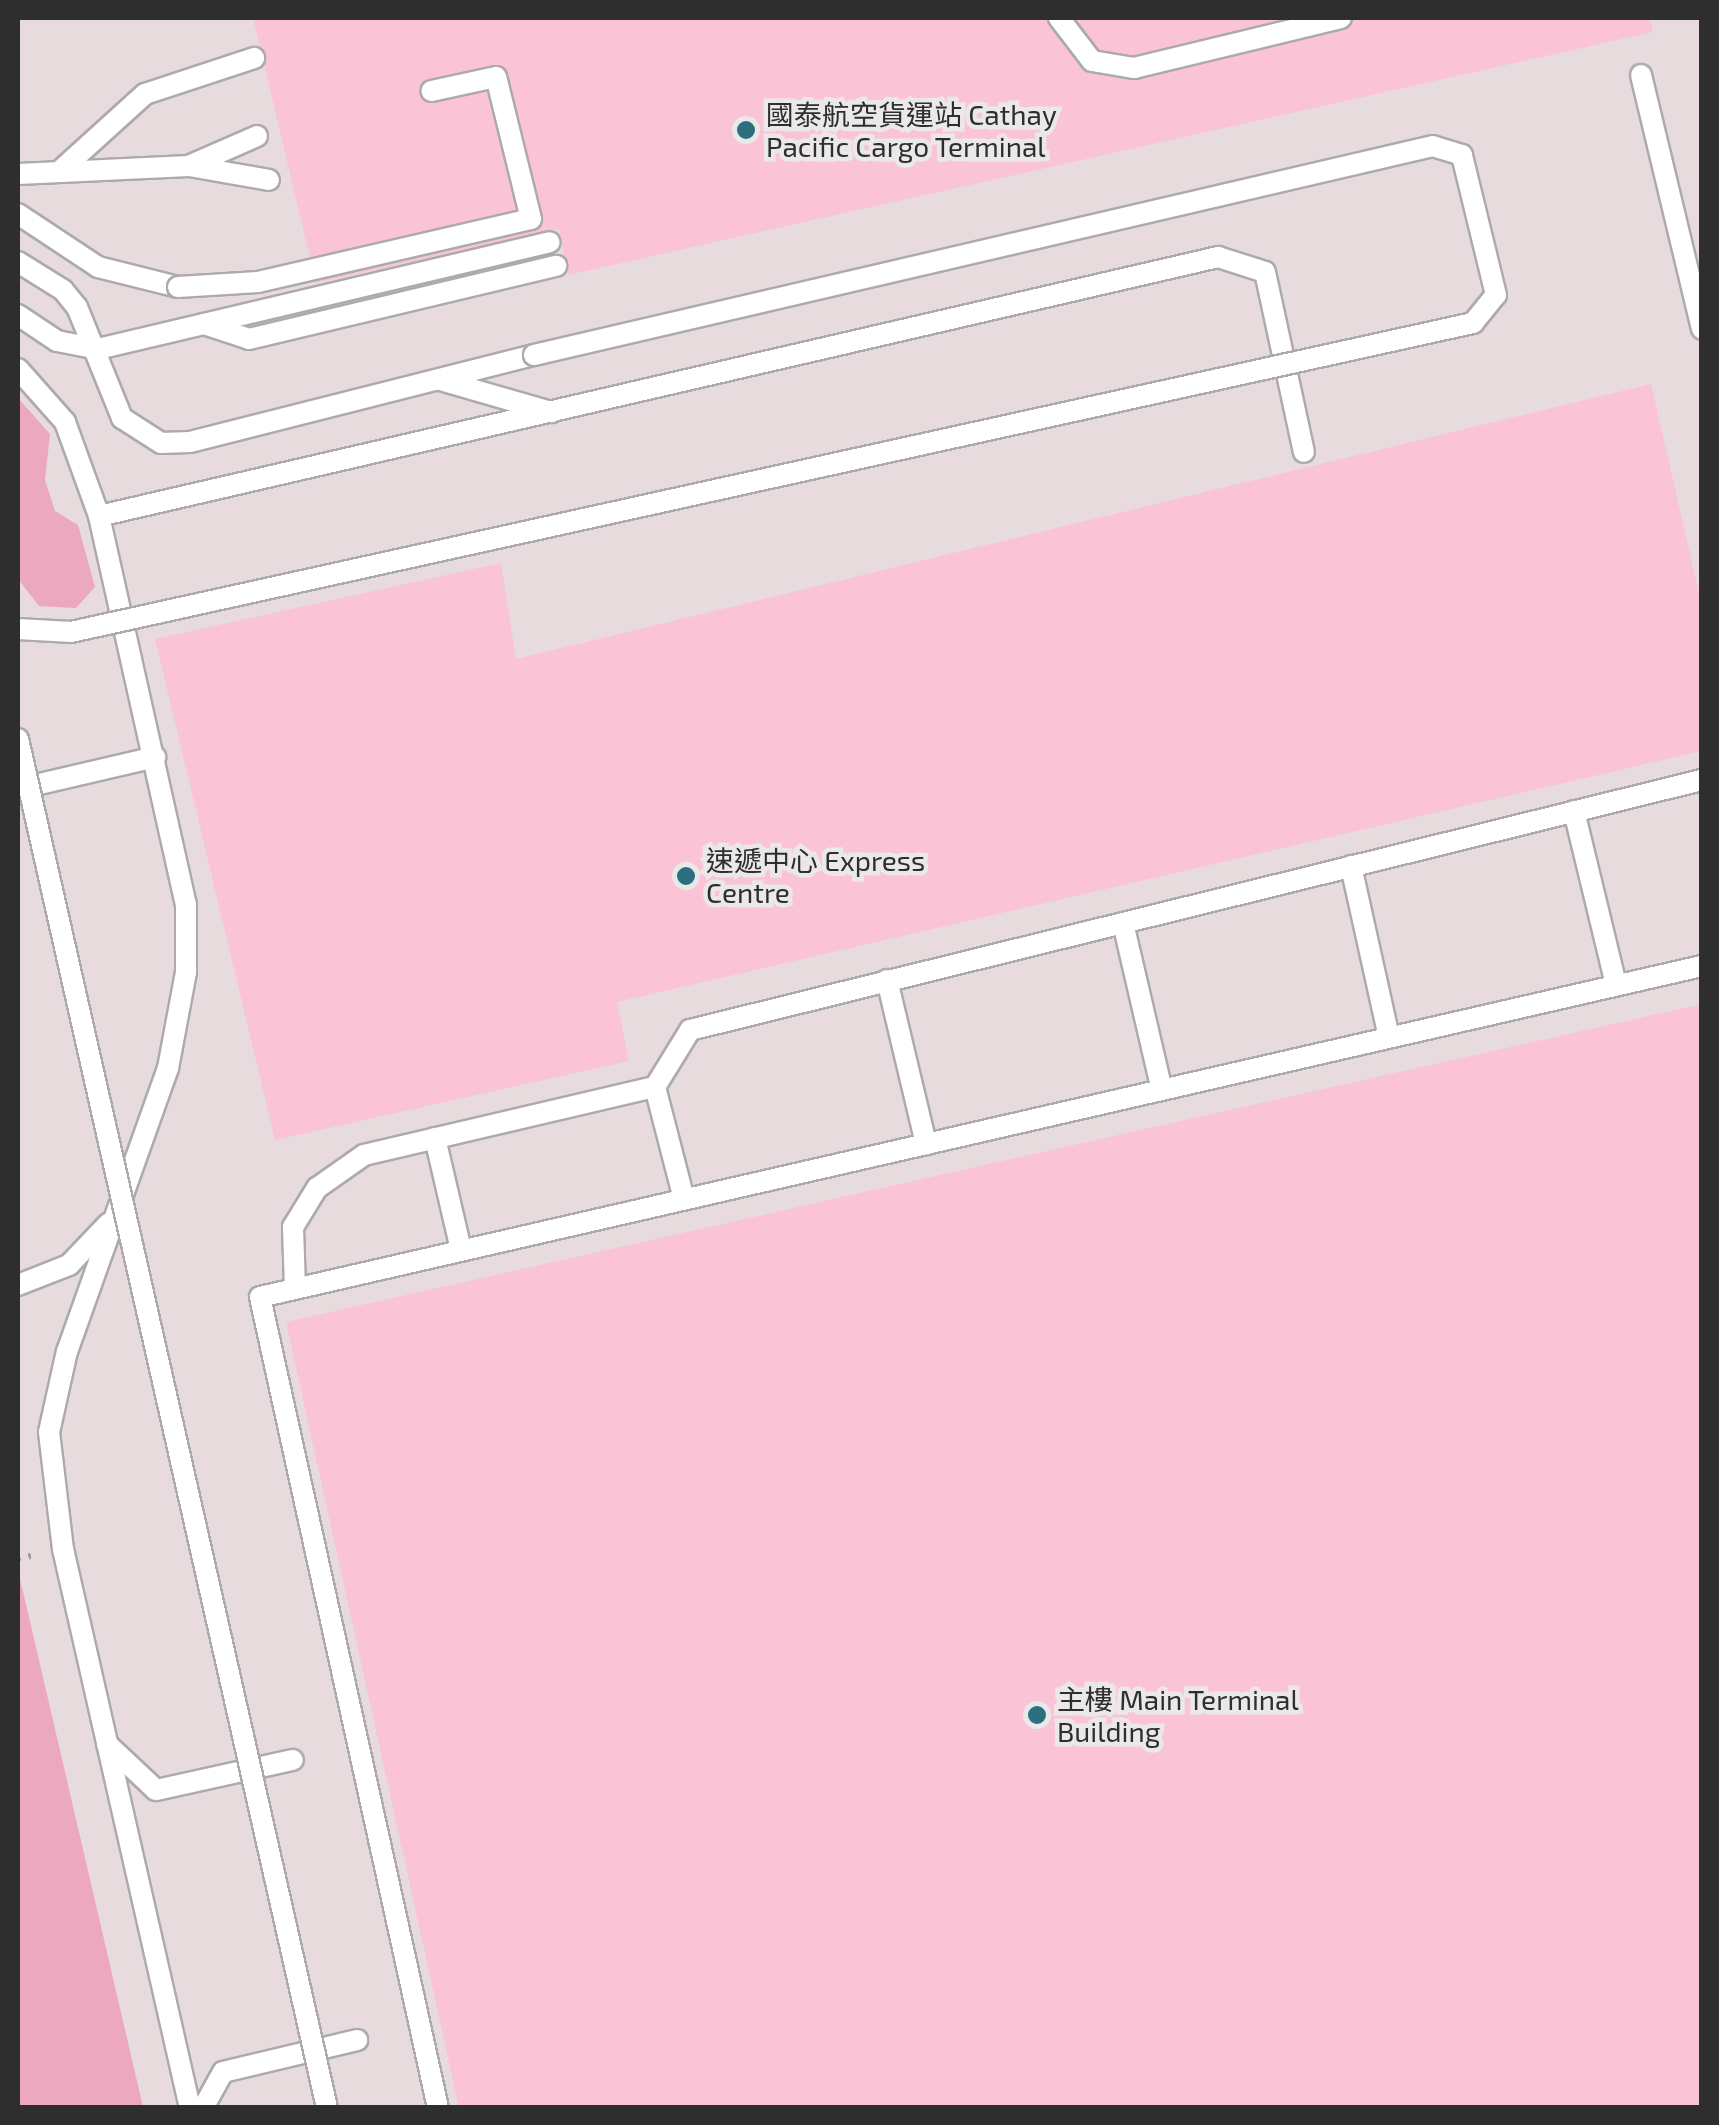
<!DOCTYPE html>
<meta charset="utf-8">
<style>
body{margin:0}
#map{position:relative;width:1719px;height:2125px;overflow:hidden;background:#ebe8e9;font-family:"Exo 2","Noto Sans TC",sans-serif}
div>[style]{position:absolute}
.built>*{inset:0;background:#e7dbde}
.green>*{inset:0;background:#eba8bf}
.building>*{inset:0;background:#fac4d6}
.path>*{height:6px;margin-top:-3px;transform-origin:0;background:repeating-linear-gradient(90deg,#9e9c9c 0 2.5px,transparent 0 10.5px)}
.roads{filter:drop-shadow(2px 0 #adaaab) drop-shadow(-2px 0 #adaaab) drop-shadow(0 2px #adaaab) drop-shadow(0 -2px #adaaab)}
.lane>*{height:20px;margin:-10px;padding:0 10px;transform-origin:10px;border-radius:10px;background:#fff}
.bridges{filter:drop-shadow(2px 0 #adaaab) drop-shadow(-2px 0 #adaaab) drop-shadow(0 2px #adaaab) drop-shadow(0 -2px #adaaab)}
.lane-bridge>*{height:20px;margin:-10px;padding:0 10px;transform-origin:10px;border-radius:10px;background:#fff}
.dots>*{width:28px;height:28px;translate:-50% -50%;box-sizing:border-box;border:5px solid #ebe8e9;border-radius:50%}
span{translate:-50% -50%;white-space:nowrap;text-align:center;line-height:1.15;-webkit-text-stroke:9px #ebe8e9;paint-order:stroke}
.poi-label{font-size:28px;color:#2f2e2e}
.left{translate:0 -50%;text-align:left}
.frame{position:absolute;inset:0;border:20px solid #2f2e2e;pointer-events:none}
</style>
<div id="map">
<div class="built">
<div style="clip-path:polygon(18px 18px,1701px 18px,1701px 2107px,18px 2107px)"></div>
</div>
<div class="green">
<div style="clip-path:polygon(18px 398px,50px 434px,45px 480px,55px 511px,78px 525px,95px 587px,76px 608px,39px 606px,18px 579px)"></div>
<div style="clip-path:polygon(18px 1570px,143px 2107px,18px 2107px)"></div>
</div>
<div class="building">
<div style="clip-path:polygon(253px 18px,1650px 18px,1653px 32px,568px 275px,559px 229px,316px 283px)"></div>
<div style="clip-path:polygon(1651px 384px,1702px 606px,1702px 751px,617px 1002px,629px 1061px,275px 1140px,155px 639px,501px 563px,516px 659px)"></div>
<div style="clip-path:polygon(1702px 1004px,1702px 2108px,459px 2108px,286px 1322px)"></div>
</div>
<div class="path">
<div style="left:18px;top:1558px;width:18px;rotate:-9deg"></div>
</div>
<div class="roads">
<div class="lane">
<div style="left:1059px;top:18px;width:54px;rotate:52.5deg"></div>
<div style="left:1092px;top:61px;width:43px;rotate:9.5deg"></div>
<div style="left:1134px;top:68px;width:213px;rotate:-13.6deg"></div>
<div style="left:1641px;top:75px;width:261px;rotate:76.5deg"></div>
<div style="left:191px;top:165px;width:72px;rotate:-23.7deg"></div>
<div style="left:60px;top:171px;width:115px;rotate:-42.2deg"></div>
<div style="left:145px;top:94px;width:115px;rotate:-18.3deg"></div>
<div style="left:18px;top:174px;width:171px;rotate:-2.7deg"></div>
<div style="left:189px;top:166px;width:81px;rotate:9.9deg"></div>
<div style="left:18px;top:214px;width:96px;rotate:33.5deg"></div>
<div style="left:98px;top:267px;width:82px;rotate:14deg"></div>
<div style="left:18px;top:262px;width:53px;rotate:31.9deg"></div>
<div style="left:63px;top:290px;width:22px;rotate:51deg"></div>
<div style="left:77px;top:307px;width:120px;rotate:67.9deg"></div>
<div style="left:122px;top:418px;width:46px;rotate:32.7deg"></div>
<div style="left:161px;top:443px;width:29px;rotate:-2deg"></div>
<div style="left:190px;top:442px;width:355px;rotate:-14.2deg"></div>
<div style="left:18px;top:315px;width:47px;rotate:33.7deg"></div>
<div style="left:57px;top:341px;width:42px;rotate:11deg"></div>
<div style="left:98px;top:349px;width:464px;rotate:-13.3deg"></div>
<div style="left:204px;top:324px;width:47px;rotate:18.4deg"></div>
<div style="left:249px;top:339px;width:316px;rotate:-13.4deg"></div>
<div style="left:18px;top:369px;width:71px;rotate:48.4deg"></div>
<div style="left:65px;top:422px;width:100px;rotate:70.1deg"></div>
<div style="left:99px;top:516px;width:398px;rotate:77.4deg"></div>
<div style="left:186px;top:904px;width:68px;rotate:90deg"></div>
<div style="left:186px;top:972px;width:98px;rotate:100.6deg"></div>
<div style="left:168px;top:1068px;width:300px;rotate:109.6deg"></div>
<div style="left:67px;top:1351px;width:83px;rotate:102.5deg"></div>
<div style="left:49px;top:1432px;width:118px;rotate:83.2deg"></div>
<div style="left:63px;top:1549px;width:573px;rotate:77.2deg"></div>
<div style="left:440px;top:380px;width:116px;rotate:16.1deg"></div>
<div style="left:99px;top:516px;width:1149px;rotate:-13.03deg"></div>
<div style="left:1218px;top:257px;width:49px;rotate:17.7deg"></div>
<div style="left:1265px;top:272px;width:184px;rotate:77.8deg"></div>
<div style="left:18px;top:789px;width:141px;rotate:-13.1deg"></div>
<div style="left:1574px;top:811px;width:179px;rotate:76.4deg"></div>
<div style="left:1351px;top:866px;width:175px;rotate:77.5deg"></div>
<div style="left:1123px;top:923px;width:171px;rotate:76.9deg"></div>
<div style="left:887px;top:980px;width:169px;rotate:76.6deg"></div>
<div style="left:655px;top:1087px;width:116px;rotate:75.5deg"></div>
<div style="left:435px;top:1138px;width:115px;rotate:76.9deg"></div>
<div style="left:18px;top:1285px;width:55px;rotate:-21.4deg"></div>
<div style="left:69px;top:1265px;width:57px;rotate:-46.4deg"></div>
<div style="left:295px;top:1288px;width:61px;rotate:-91.9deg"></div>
<div style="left:293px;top:1227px;width:46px;rotate:-58.4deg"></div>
<div style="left:317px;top:1188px;width:57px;rotate:-35.1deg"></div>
<div style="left:364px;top:1155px;width:299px;rotate:-13.2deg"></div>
<div style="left:655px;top:1087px;width:67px;rotate:-58.4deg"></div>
<div style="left:690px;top:1030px;width:1042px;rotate:-13.88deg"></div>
<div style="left:107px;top:1744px;width:67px;rotate:43.2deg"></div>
<div style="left:156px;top:1790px;width:140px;rotate:-12.4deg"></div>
<div style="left:203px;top:2108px;width:41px;rotate:-60.9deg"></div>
<div style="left:223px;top:2072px;width:138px;rotate:-13.4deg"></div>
<div style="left:438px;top:2108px;width:830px;rotate:-102.38deg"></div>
<div style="left:260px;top:1297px;width:1480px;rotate:-12.93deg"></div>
</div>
</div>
<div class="bridges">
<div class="lane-bridge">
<div style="left:178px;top:287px;width:80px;rotate:-3.6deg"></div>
<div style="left:258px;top:282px;width:280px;rotate:-13deg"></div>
<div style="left:531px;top:219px;width:146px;rotate:-103.8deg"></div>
<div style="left:496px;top:77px;width:66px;rotate:167.8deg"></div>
<div style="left:18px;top:629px;width:53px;rotate:3.2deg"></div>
<div style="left:71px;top:632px;width:1436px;rotate:-12.43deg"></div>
<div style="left:1473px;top:323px;width:36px;rotate:-51deg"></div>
<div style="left:1496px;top:295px;width:144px;rotate:-103.7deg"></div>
<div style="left:1462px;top:155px;width:30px;rotate:-163deg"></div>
<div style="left:1433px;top:146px;width:923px;rotate:166.91deg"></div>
<div style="left:18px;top:739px;width:1403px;rotate:77.28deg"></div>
</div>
</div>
<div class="dots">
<div style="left:746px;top:130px;background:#2c7080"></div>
<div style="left:686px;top:876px;background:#2c7080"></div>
<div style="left:1037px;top:1715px;background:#2c7080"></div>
</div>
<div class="poi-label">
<span class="left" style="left:766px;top:130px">國泰航空貨運站 Cathay<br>Pacific Cargo Terminal</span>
<span class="left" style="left:706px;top:876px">速遞中心 Express<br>Centre</span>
<span class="left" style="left:1057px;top:1715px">主樓 Main Terminal<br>Building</span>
</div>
<div class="frame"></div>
</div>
